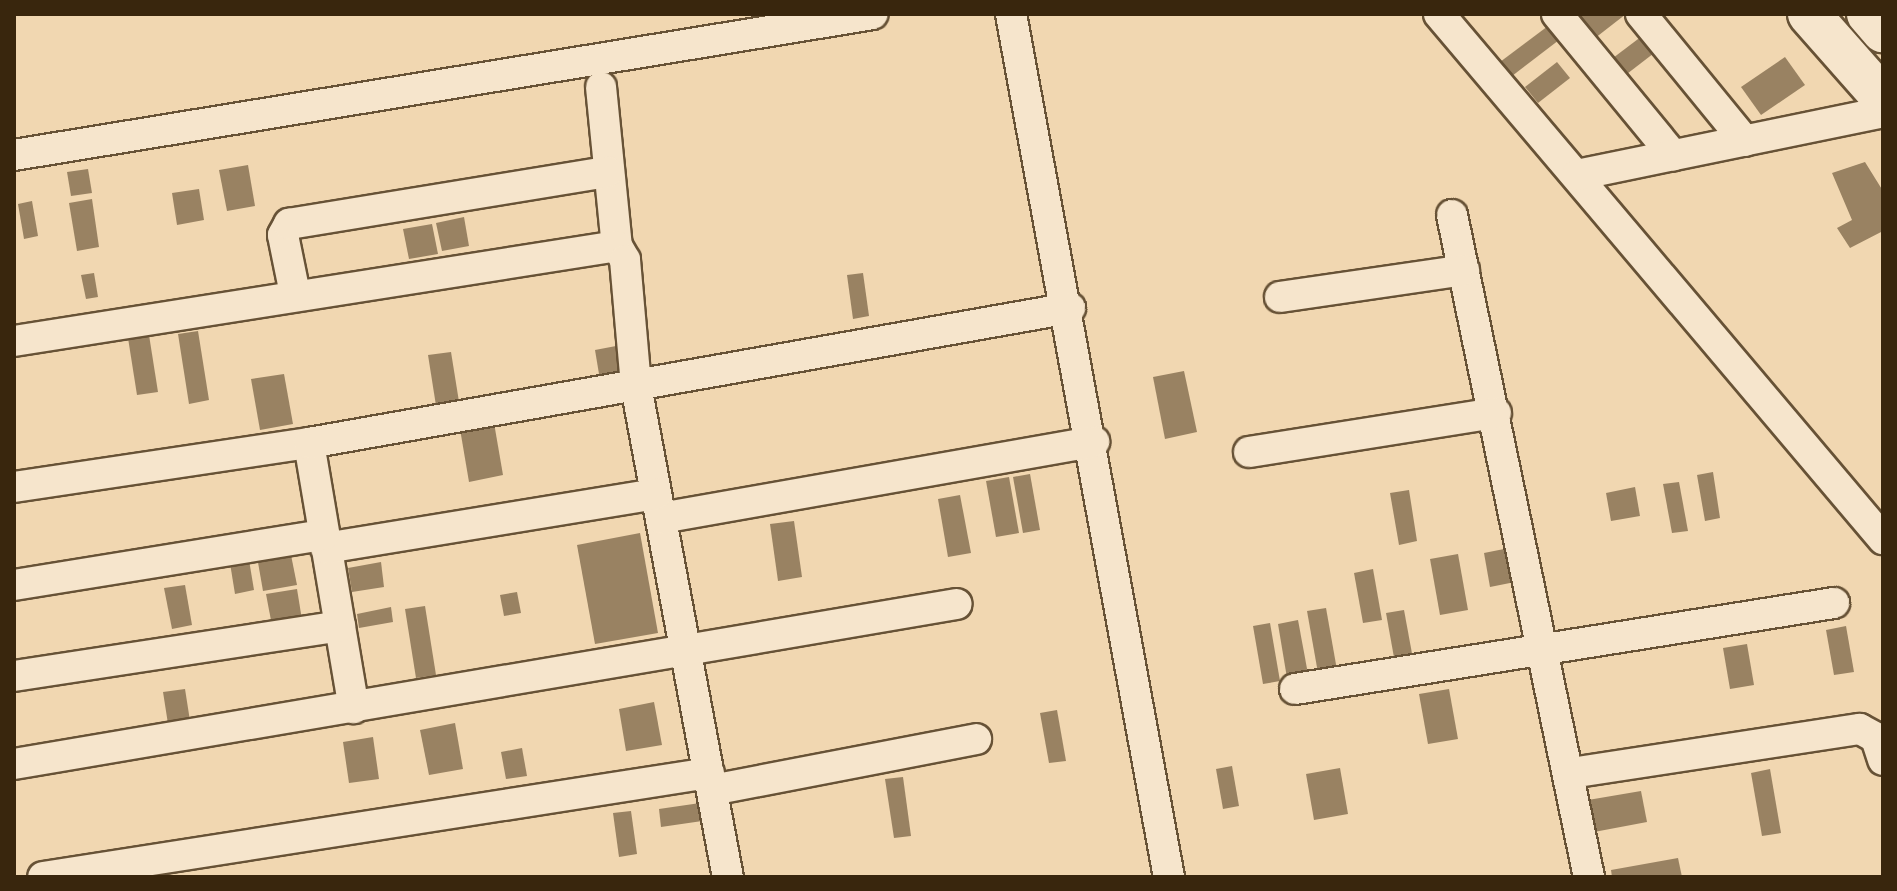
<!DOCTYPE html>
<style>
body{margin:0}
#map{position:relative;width:1897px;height:891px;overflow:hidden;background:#f1d7b1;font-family:Vollkorn,serif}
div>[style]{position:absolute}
.building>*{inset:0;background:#998262}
.roads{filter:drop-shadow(2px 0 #675236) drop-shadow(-2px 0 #675236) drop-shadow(0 2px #675236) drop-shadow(0 -2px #675236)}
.street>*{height:30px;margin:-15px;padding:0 15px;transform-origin:15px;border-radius:15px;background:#f6e5cc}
.secondary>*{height:42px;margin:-21px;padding:0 21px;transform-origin:21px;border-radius:21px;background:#f6e5cc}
span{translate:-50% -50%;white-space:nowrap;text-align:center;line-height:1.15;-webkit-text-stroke:7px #f6e5cc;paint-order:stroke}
.frame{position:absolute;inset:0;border:16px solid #39260d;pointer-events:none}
</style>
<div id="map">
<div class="building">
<div style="clip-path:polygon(1567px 14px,1626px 14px,1590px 42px)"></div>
<div style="clip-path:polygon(1552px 23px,1563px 37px,1512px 76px,1500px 62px)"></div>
<div style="clip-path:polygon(1646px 33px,1658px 50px,1623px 77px,1609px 61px)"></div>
<div style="clip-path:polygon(1785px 57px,1805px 85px,1761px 115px,1741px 87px)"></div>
<div style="clip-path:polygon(1557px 62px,1570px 78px,1538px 103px,1525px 87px)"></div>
<div style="clip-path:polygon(1865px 162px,1883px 191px,1883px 231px,1850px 248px,1837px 228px,1852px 220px,1832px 173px)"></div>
<div style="clip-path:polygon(248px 165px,255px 206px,227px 211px,219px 170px)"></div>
<div style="clip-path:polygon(88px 169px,92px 193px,71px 196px,67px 172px)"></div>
<div style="clip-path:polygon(199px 189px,204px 220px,177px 225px,172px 193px)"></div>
<div style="clip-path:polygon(92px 199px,99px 247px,77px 251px,69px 203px)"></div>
<div style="clip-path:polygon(32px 201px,38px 236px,24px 239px,18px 204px)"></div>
<div style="clip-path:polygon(464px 217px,469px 246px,442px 251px,436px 223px)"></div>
<div style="clip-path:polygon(432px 224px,438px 254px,409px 259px,403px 229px)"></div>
<div style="clip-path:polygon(94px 273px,98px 297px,86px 299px,81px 275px)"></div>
<div style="clip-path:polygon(863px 273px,869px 316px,853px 319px,847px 275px)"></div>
<div style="clip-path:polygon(198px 331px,209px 400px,189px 404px,178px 334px)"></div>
<div style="clip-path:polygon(149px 335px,158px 392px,137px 395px,128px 338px)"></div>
<div style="clip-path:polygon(616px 346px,623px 382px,601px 386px,595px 350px)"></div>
<div style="clip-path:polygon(451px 352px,460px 408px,437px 412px,428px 355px)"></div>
<div style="clip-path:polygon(1184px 371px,1197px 432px,1165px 439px,1153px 377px)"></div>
<div style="clip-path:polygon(284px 374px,293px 424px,260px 430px,251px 379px)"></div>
<div style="clip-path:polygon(493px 417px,503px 475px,469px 482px,459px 423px)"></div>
<div style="clip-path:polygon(1713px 472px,1720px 518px,1705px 521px,1697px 475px)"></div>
<div style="clip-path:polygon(1030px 474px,1040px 530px,1023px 533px,1013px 477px)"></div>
<div style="clip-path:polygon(1009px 477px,1019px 533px,996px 537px,986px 481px)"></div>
<div style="clip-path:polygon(1679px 482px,1688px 531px,1672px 533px,1663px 484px)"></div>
<div style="clip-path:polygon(1635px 487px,1640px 516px,1611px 521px,1606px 493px)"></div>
<div style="clip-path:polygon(1409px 490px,1417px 541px,1399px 545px,1390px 493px)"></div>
<div style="clip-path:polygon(960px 495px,971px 553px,948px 557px,938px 499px)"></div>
<div style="clip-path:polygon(794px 521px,802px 577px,778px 581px,770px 524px)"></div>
<div style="clip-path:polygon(640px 533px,658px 633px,595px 644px,577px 545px)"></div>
<div style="clip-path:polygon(289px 545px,297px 585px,263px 591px,256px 551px)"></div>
<div style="clip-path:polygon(1514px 547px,1520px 581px,1490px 587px,1484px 553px)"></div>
<div style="clip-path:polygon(248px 554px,254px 590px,235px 594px,229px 557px)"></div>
<div style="clip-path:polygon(1458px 554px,1468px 610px,1440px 615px,1430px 559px)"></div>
<div style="clip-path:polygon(381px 562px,384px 587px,352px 592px,348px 568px)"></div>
<div style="clip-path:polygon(1373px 569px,1382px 620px,1363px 623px,1354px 573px)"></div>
<div style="clip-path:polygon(185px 585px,192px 625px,172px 629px,164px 588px)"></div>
<div style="clip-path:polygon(297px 589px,303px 626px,273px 631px,266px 594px)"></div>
<div style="clip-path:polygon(517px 592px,521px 613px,504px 616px,500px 595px)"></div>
<div style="clip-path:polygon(425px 606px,436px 675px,416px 678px,405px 609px)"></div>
<div style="clip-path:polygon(391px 607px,393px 622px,359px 628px,357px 614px)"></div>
<div style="clip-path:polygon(1326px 608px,1337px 670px,1318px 673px,1307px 611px)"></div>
<div style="clip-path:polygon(1404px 610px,1413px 659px,1395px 663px,1386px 613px)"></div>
<div style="clip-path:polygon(1298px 620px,1308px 674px,1287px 678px,1278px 624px)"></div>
<div style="clip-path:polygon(1270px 623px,1280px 681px,1263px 684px,1253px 626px)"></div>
<div style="clip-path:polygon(1846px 626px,1854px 672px,1834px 675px,1826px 630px)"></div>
<div style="clip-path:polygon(1747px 644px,1754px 685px,1730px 689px,1723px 648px)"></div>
<div style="clip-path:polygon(185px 689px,190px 721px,168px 724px,163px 692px)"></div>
<div style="clip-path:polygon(1449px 689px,1458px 739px,1428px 744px,1419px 694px)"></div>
<div style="clip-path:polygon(654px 702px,662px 745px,626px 751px,619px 709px)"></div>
<div style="clip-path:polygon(1057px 710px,1066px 761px,1049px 763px,1040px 713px)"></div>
<div style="clip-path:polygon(455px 723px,463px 769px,429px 775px,420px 730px)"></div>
<div style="clip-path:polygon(373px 737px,379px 779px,349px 783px,343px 742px)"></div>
<div style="clip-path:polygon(522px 748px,527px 776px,506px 779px,501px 752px)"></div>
<div style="clip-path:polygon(1232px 766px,1239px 806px,1223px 809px,1216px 769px)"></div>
<div style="clip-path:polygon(1340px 768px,1348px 814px,1314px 820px,1306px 774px)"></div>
<div style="clip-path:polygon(1770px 769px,1781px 833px,1762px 836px,1751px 773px)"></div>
<div style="clip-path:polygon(903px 777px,911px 836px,894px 838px,885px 779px)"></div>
<div style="clip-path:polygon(1641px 791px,1647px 822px,1594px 832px,1588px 800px)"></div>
<div style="clip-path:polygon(707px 802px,709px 820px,661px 827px,659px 809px)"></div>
<div style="clip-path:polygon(631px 811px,637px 854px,619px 857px,613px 813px)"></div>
<div style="clip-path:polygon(1678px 858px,1682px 877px,1612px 877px,1611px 870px)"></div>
</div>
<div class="roads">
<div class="street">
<div style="left:1011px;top:14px;width:877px;rotate:79.63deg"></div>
<div style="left:1439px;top:14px;width:688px;rotate:49.78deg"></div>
<div style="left:1557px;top:14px;width:183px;rotate:50.6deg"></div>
<div style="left:1641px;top:14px;width:164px;rotate:50.7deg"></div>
<div style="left:601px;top:87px;width:160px;rotate:84.3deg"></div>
<div style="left:14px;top:155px;width:870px;rotate:-9.32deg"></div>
<div style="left:1577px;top:175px;width:312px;rotate:-11.6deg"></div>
<div style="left:1452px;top:215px;width:676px;rotate:78.31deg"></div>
<div style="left:295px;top:294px;width:60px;rotate:-101.5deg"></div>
<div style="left:283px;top:235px;width:13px;rotate:-61deg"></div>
<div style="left:289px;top:224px;width:323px;rotate:-9.3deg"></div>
<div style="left:1280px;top:297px;width:186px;rotate:-8.3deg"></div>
<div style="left:14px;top:341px;width:610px;rotate:-8.95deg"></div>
<div style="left:617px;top:246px;width:16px;rotate:60deg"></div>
<div style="left:625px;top:260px;width:126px;rotate:85deg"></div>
<div style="left:636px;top:386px;width:500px;rotate:79.4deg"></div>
<div style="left:309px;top:443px;width:269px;rotate:80.4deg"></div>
<div style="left:1249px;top:452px;width:250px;rotate:-9deg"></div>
<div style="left:14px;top:487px;width:298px;rotate:-8.5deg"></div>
<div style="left:309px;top:443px;width:773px;rotate:-10.06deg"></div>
<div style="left:661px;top:518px;width:440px;rotate:-10deg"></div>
<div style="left:326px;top:548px;width:334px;rotate:-9.3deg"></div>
<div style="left:14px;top:585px;width:314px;rotate:-9.2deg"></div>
<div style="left:14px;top:676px;width:330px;rotate:-8.7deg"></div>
<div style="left:1295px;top:689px;width:546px;rotate:-9.07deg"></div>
<div style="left:14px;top:764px;width:956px;rotate:-9.63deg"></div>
<div style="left:1571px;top:773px;width:292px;rotate:-8.7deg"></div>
<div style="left:1860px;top:729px;width:18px;rotate:29deg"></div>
<div style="left:1876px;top:738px;width:23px;rotate:72deg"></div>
<div style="left:712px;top:790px;width:269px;rotate:-10.9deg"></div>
<div style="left:43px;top:877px;width:674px;rotate:-8.88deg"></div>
</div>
<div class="secondary">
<div style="left:1809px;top:14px;width:112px;rotate:48.6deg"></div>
<div style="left:1868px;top:14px;width:23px;rotate:49deg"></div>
</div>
</div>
<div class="frame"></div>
</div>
